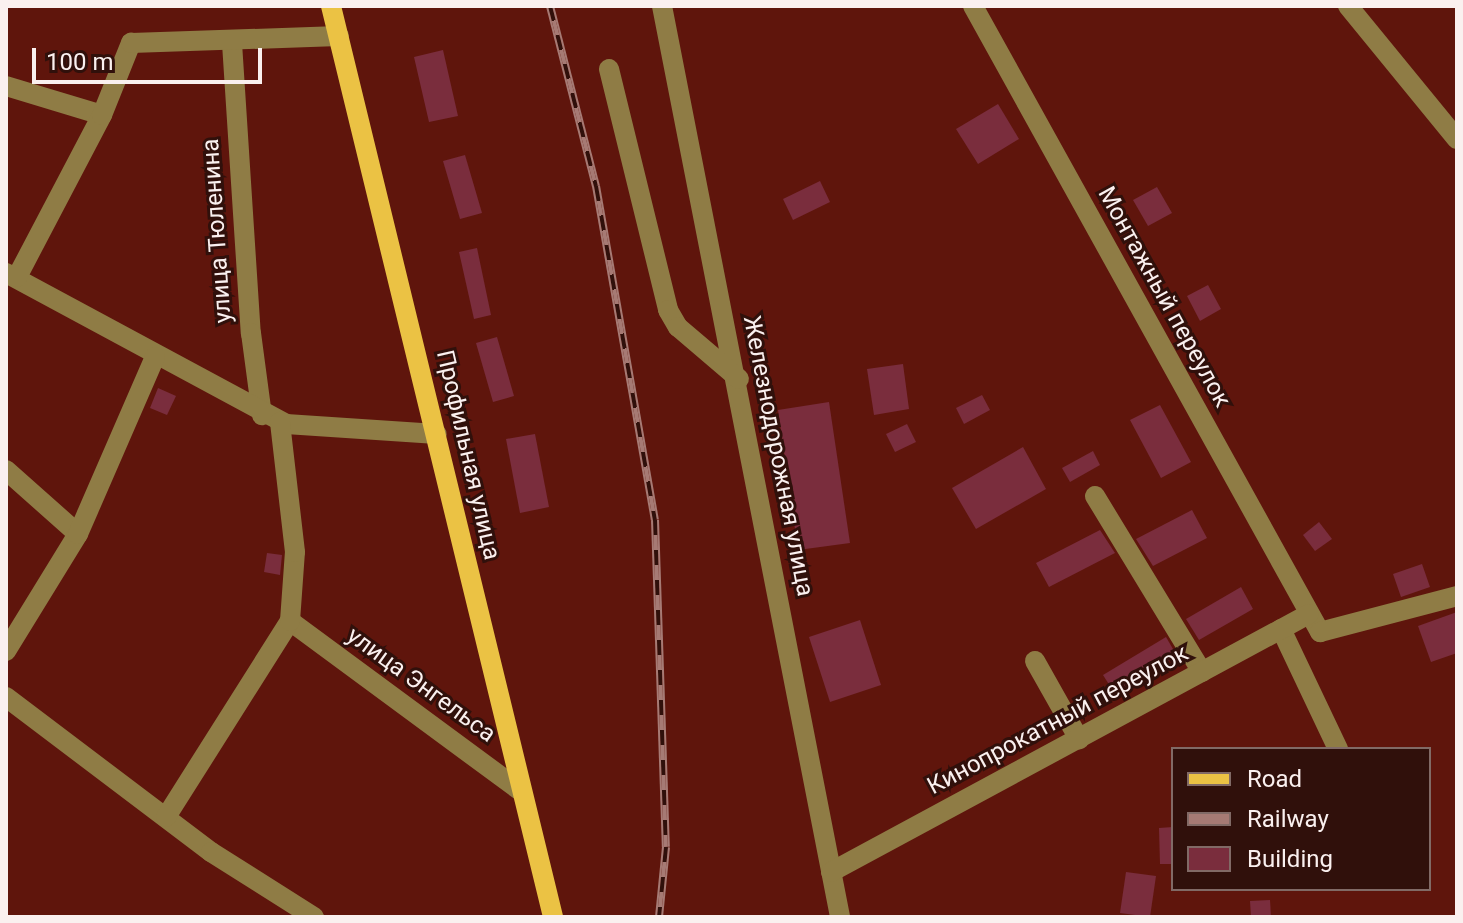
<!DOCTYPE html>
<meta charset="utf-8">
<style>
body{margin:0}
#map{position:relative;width:1463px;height:923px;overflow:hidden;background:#5f150c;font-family:Roboto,sans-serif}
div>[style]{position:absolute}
.building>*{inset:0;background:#7a2d3d}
.minor>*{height:20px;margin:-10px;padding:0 10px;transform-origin:10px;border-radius:10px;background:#8f7c45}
.major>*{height:20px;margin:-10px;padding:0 10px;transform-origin:10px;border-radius:10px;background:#ebc244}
.rail>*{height:8px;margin-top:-4px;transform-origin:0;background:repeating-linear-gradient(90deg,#30100b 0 15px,#a67a74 0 30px);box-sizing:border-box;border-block:2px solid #a67a74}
span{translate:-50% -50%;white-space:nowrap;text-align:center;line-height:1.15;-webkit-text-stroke:6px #30100b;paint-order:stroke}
.street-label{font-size:24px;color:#faf0ef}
.frame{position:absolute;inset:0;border:8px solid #faf0ef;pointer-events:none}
.legend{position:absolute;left:1171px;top:747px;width:260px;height:144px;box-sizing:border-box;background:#30100b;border:2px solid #816a66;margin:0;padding:10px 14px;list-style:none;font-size:24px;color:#faf0ef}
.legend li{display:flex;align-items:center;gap:16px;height:40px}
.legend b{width:40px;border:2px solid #816a66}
.scale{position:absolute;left:32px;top:48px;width:230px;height:36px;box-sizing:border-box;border:4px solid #faf0ef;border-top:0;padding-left:10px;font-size:24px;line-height:28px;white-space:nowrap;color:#faf0ef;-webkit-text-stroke:6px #30100b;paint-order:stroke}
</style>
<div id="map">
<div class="building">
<div style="clip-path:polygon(443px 50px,458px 116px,429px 122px,414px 57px)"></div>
<div style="clip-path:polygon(998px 104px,1019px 139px,978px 164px,956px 129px)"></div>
<div style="clip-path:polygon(465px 155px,482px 213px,460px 219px,443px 161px)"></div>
<div style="clip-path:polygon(820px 181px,830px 202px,793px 220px,783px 199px)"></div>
<div style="clip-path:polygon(1157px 187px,1172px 213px,1148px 226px,1133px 200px)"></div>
<div style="clip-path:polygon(477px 248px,491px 315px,474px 319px,459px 252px)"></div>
<div style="clip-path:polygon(1208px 285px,1221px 309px,1200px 321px,1187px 296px)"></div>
<div style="clip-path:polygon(497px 337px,514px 396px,493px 402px,476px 343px)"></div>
<div style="clip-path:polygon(903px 364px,909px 409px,874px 415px,867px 369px)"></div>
<div style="clip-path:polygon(158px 388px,176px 396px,167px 415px,150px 408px)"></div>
<div style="clip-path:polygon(982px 395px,990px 410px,964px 424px,956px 408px)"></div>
<div style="clip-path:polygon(829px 402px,850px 543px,798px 550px,778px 410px)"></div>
<div style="clip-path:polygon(1160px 405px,1191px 462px,1161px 478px,1130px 420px)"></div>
<div style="clip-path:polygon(907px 424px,916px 442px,895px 452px,886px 434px)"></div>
<div style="clip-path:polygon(535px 434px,549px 507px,520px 513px,506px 439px)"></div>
<div style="clip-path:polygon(1023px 447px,1046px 489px,976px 529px,952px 488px)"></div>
<div style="clip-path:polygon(1093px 451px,1100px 465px,1070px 482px,1062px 468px)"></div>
<div style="clip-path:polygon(1192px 510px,1207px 538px,1153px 566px,1136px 539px)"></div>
<div style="clip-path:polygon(1319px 522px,1332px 539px,1315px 551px,1303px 535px)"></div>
<div style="clip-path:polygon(1100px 530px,1115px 553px,1049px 587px,1036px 563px)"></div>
<div style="clip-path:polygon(267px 553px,282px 555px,280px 575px,264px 572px)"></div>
<div style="clip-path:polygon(1422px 564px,1430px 587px,1401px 597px,1393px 574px)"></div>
<div style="clip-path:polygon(1241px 587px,1253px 609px,1199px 640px,1186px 619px)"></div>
<div style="clip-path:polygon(1457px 612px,1457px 653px,1431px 662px,1418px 626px)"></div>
<div style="clip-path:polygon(860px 620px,881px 685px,830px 702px,809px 637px)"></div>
<div style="clip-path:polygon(1166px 637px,1177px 656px,1115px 694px,1103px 675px)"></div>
<div style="clip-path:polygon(1173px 827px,1173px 864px,1160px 864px,1159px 828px)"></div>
<div style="clip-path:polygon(1126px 872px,1156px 876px,1150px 917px,1120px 913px)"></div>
<div style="clip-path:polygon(1270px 900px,1271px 917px,1251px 917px,1250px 901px)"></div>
</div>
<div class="minor">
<div style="left:662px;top:6px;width:928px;rotate:78.94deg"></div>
<div style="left:973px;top:6px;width:716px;rotate:61deg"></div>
<div style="left:1320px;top:632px;width:142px;rotate:-14.7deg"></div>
<div style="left:1348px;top:6px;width:172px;rotate:50.7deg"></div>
<div style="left:232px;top:43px;width:291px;rotate:86.3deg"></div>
<div style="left:251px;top:333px;width:83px;rotate:82.4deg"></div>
<div style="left:609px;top:69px;width:248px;rotate:76.2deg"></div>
<div style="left:668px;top:310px;width:20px;rotate:60deg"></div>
<div style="left:678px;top:327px;width:80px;rotate:40.4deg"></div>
<div style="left:6px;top:86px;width:100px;rotate:16.8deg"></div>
<div style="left:6px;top:273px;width:318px;rotate:28.3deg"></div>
<div style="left:286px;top:424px;width:151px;rotate:3.8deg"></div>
<div style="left:17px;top:277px;width:183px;rotate:-62.3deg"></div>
<div style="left:102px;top:115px;width:78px;rotate:-68.1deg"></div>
<div style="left:131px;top:43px;width:208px;rotate:-1.9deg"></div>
<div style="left:6px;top:470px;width:96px;rotate:41.6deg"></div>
<div style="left:1095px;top:496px;width:206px;rotate:58.7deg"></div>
<div style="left:290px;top:621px;width:287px;rotate:36.4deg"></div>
<div style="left:1281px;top:629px;width:133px;rotate:64.6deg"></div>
<div style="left:6px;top:651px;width:137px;rotate:-58.4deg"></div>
<div style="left:78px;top:534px;width:193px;rotate:-66.5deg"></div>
<div style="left:1035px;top:661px;width:90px;rotate:60.6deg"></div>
<div style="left:6px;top:697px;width:257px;rotate:37.1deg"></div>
<div style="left:211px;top:852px;width:122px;rotate:32.3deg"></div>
<div style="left:166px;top:817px;width:232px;rotate:-57.7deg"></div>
<div style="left:290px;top:621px;width:69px;rotate:-85.9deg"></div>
<div style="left:295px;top:552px;width:131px;rotate:-96.6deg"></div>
<div style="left:831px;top:872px;width:543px;rotate:-28.36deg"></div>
</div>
<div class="major">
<div style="left:331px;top:6px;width:938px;rotate:76.3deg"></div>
</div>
<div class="rail">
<div style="left:550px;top:6px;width:186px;rotate:75.7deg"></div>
<div style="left:596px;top:186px;width:339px;rotate:80deg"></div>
<div style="left:655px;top:520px;width:327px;rotate:88.1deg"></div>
<div style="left:666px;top:847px;width:70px;rotate:95.7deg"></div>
</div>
<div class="street-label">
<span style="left:217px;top:231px;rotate:-94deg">улица Тюленина</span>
<span style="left:1164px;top:297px;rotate:61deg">Монтажный переулок</span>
<span style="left:468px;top:455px;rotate:77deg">Профильная улица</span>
<span style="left:778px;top:456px;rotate:79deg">Железнодорожная улица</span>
<span style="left:421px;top:685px;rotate:36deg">улица Энгельса</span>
<span style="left:1058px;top:720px;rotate:-28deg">Кинопрокатный переулок</span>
</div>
<div class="frame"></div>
<ul class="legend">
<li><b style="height:10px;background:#ebc244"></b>Road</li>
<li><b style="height:10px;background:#a67a74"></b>Railway</li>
<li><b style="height:22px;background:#7a2d3d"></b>Building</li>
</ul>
<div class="scale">100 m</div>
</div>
